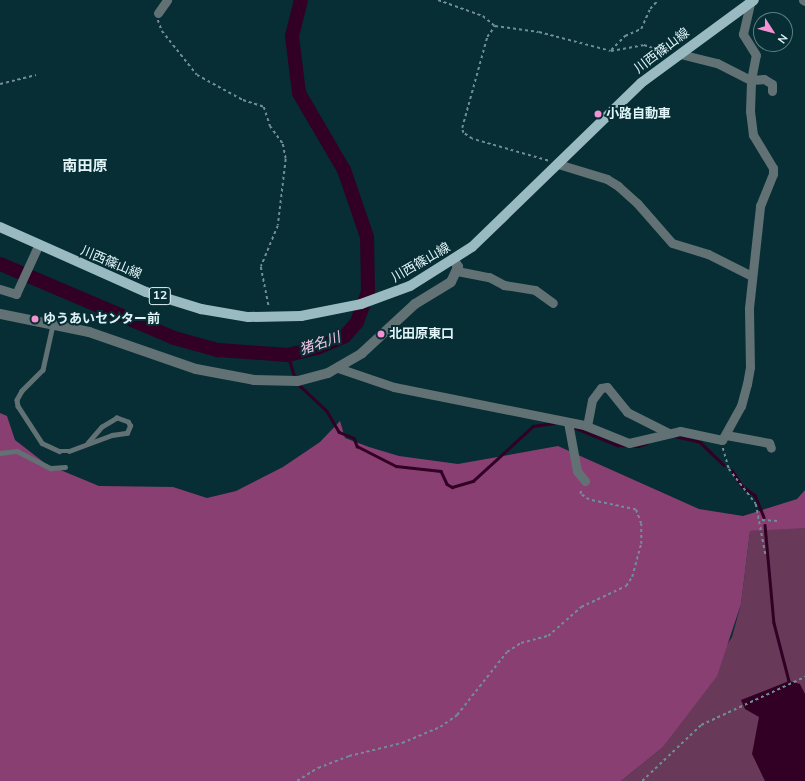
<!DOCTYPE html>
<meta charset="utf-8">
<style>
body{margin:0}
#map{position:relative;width:805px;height:781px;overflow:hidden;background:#062e34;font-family:"Nunito Sans","Noto Sans JP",sans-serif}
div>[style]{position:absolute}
.green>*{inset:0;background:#693959}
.forest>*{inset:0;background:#8a3f73}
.water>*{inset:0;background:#310024}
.stream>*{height:2.5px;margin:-1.25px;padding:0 1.25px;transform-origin:1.25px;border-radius:1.25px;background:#310024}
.river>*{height:14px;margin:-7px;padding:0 7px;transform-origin:7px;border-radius:7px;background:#310024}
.path>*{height:1.5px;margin-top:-0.75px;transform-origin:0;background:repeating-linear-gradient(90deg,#708e93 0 3px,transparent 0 6px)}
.service>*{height:4.5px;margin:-2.25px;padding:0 2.25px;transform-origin:2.25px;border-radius:2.25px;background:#617174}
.minor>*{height:9px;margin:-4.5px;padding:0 4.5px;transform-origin:4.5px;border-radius:4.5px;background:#617174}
.tertiary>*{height:10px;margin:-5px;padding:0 5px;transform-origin:5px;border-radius:5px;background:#617174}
.primary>*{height:10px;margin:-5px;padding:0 5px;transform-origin:5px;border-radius:5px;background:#99bac1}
.dots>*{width:11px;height:11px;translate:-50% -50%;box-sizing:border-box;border:2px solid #062e34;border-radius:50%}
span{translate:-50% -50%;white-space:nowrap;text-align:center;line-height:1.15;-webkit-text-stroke:4px #062e34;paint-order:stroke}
.shield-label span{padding:1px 3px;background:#062e34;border:1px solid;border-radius:3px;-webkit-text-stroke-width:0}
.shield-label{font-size:12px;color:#e0f4f8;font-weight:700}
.street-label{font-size:13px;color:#e0f4f8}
.poi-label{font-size:13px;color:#e0f4f8;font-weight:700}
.left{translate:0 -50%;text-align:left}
.water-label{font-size:14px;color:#f4c8e4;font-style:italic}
.quarter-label{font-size:15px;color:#e0f4f8;font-weight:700}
.north{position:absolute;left:753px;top:12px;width:40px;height:40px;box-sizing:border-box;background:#062e34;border:1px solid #5d7d82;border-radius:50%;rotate:126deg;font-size:11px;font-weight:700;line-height:16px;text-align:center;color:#e0f4f8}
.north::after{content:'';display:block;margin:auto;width:14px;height:18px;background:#f491d3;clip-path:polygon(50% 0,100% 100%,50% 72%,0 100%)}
</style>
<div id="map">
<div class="green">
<div style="clip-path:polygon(788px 527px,805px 528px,805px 781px,621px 781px,662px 748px,732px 637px,741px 604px,750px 531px)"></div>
</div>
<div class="forest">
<div style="clip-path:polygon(0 413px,7px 416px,15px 440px,46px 464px,99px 486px,173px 487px,207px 498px,236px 491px,283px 467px,320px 442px,340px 421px,345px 438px,369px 447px,399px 456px,458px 464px,558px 446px,699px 509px,743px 516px,797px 499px,805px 490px,805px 528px,750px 531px,741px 604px,717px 676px,662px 748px,621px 781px,0 781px)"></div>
</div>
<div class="water">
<div style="clip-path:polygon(789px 681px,800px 684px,805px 694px,805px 781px,765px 781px,752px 754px,759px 717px,745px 709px,741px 700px)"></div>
</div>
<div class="stream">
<div style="left:288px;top:355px;width:24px;rotate:73deg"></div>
<div style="left:297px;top:383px;width:41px;rotate:43deg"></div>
<div style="left:327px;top:411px;width:24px;rotate:60deg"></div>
<div style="left:339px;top:432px;width:16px;rotate:22deg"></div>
<div style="left:354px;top:438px;width:9px;rotate:69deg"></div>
<div style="left:357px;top:446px;width:44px;rotate:27.1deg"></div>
<div style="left:396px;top:466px;width:45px;rotate:6.3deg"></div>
<div style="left:441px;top:471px;width:14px;rotate:65deg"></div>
<div style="left:447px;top:484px;width:6px;rotate:31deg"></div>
<div style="left:452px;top:487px;width:22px;rotate:-16deg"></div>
<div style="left:473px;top:481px;width:81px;rotate:-42.5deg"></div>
<div style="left:533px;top:426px;width:21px;rotate:-8deg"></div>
<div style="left:573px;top:427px;width:48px;rotate:22.2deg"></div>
<div style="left:617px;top:445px;width:21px;rotate:3deg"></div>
<div style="left:638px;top:446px;width:9px;rotate:-18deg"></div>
<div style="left:675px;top:436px;width:26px;rotate:13deg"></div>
<div style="left:700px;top:442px;width:33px;rotate:44deg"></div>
<div style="left:732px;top:470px;width:19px;rotate:58deg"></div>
<div style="left:742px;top:486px;width:16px;rotate:35deg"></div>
<div style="left:755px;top:495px;width:24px;rotate:68deg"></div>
<div style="left:765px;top:525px;width:98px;rotate:84.8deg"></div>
<div style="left:774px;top:623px;width:60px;rotate:75.5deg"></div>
</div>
<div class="river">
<div style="left:0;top:264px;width:189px;rotate:23deg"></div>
<div style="left:174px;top:338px;width:46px;rotate:15.3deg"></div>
<div style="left:218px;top:350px;width:70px;rotate:4.1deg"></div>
<div style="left:288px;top:355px;width:30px;rotate:-14deg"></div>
<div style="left:317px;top:348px;width:30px;rotate:-23deg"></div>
<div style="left:345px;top:336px;width:18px;rotate:-49deg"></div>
<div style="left:357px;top:322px;width:32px;rotate:-70deg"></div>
<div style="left:368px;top:292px;width:55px;rotate:-91deg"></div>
<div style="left:367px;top:237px;width:71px;rotate:-108.9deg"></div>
<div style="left:344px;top:170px;width:89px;rotate:-120.3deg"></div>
<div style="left:299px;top:93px;width:57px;rotate:-97deg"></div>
<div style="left:292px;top:36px;width:37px;rotate:-76deg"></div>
</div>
<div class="path">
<div style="left:438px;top:0;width:48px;rotate:19.6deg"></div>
<div style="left:483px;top:16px;width:16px;rotate:40deg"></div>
<div style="left:158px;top:20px;width:12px;rotate:70deg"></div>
<div style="left:162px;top:31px;width:56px;rotate:51.5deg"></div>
<div style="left:197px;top:75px;width:52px;rotate:28.5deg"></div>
<div style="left:243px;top:100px;width:22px;rotate:18deg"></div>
<div style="left:264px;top:107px;width:20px;rotate:72deg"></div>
<div style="left:270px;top:126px;width:22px;rotate:54deg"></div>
<div style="left:283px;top:144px;width:15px;rotate:79deg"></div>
<div style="left:286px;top:159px;width:67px;rotate:96.8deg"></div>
<div style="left:278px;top:226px;width:44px;rotate:112.5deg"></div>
<div style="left:261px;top:267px;width:41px;rotate:78.7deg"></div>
<div style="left:611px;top:50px;width:20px;rotate:-45deg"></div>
<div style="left:625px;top:36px;width:17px;rotate:-24deg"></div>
<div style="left:641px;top:29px;width:22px;rotate:-66deg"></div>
<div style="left:650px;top:9px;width:12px;rotate:-48deg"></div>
<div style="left:0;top:84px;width:37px;rotate:-14deg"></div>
<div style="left:548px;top:161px;width:79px;rotate:-163.9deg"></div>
<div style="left:472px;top:139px;width:11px;rotate:-146deg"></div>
<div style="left:463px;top:133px;width:5px;rotate:-101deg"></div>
<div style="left:462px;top:128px;width:94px;rotate:-74.6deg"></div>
<div style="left:487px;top:37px;width:14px;rotate:-54deg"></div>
<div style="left:495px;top:26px;width:44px;rotate:7.8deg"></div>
<div style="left:539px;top:32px;width:74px;rotate:14.8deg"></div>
<div style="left:611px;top:51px;width:34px;rotate:-10deg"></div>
<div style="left:644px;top:45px;width:26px;rotate:18deg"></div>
<div style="left:723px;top:448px;width:22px;rotate:74deg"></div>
<div style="left:729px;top:469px;width:44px;rotate:52.4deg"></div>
<div style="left:756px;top:504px;width:54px;rotate:79.3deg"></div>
<div style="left:762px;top:520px;width:16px;rotate:4deg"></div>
<div style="left:297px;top:781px;width:25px;rotate:-32deg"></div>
<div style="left:318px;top:768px;width:33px;rotate:-21deg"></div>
<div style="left:349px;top:756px;width:55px;rotate:-13.8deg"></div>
<div style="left:402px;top:743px;width:41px;rotate:-22.8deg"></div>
<div style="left:440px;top:727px;width:21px;rotate:-35deg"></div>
<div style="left:457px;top:715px;width:80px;rotate:-51.6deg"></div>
<div style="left:507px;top:652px;width:17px;rotate:-33deg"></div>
<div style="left:521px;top:643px;width:28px;rotate:-15deg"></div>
<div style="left:548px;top:636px;width:44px;rotate:-41.3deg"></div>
<div style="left:581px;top:607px;width:50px;rotate:-25deg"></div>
<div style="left:626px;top:586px;width:11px;rotate:-56deg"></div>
<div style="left:632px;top:577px;width:34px;rotate:-75deg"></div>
<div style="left:641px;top:544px;width:20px;rotate:-90deg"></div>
<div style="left:641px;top:524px;width:15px;rotate:-110deg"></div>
<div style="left:636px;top:510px;width:48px;rotate:-168deg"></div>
<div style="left:589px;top:500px;width:11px;rotate:-146deg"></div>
<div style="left:580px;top:494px;width:6px;rotate:-72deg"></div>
<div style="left:642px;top:781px;width:81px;rotate:-43.5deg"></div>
<div style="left:701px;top:725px;width:115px;rotate:-24.8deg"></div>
</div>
<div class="service">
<div style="left:53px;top:325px;width:46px;rotate:102.5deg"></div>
<div style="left:43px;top:370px;width:30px;rotate:135deg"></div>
<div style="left:22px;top:391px;width:10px;rotate:119deg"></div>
<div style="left:17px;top:400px;width:6px;rotate:81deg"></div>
<div style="left:18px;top:406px;width:44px;rotate:57deg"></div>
<div style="left:42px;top:443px;width:19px;rotate:25deg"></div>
<div style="left:59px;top:451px;width:10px"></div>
<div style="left:69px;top:451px;width:46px;rotate:-20.4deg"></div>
<div style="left:112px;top:435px;width:15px;rotate:-8deg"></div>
<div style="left:127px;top:433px;width:8px;rotate:-67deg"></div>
<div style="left:130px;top:426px;width:4px;rotate:-117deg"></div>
<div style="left:128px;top:422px;width:12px;rotate:-160deg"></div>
<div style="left:117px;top:418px;width:17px;rotate:149deg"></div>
<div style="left:102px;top:427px;width:21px;rotate:131deg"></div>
<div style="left:0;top:453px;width:17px;rotate:-7deg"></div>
<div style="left:17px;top:451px;width:38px;rotate:27deg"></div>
<div style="left:51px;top:468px;width:14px;rotate:-4deg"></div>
</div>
<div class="minor">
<div style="left:803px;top:0;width:2px;rotate:27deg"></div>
<div style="left:158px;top:13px;width:16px;rotate:-55deg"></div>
<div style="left:680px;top:54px;width:38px;rotate:14deg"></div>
<div style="left:717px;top:63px;width:38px;rotate:27deg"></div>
<div style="left:751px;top:80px;width:13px;rotate:-4deg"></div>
<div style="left:764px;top:79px;width:9px;rotate:32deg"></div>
<div style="left:772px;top:84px;width:7px;rotate:90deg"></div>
<div style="left:558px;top:164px;width:51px;rotate:17deg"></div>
<div style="left:607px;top:179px;width:13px;rotate:32deg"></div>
<div style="left:618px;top:186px;width:25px;rotate:42deg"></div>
<div style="left:637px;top:203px;width:53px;rotate:48.8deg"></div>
<div style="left:672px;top:243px;width:38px;rotate:17deg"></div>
<div style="left:708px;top:254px;width:49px;rotate:26.6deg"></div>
<div style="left:457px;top:271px;width:33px;rotate:11deg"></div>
<div style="left:489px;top:277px;width:17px;rotate:28deg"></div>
<div style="left:504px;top:285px;width:31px;rotate:9deg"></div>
<div style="left:535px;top:290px;width:22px;rotate:36deg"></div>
<div style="left:0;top:289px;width:17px;rotate:17deg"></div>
<div style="left:16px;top:294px;width:53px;rotate:-65.4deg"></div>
<div style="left:338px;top:368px;width:59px;rotate:18.7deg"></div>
<div style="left:394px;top:387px;width:194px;rotate:11.3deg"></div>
<div style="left:584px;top:425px;width:48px;rotate:21.8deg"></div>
<div style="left:629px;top:443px;width:52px;rotate:-13.2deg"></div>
<div style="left:680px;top:431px;width:43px;rotate:12.1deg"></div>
<div style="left:722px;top:440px;width:39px;rotate:-61deg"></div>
<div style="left:741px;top:406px;width:23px;rotate:-75deg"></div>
<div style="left:747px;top:384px;width:17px;rotate:-80deg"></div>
<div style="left:750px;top:367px;width:59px;rotate:-91deg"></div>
<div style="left:749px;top:308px;width:103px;rotate:-83.8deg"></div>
<div style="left:760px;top:206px;width:35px;rotate:-68deg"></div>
<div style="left:773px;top:174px;width:6px;rotate:-90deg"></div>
<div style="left:773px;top:168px;width:39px;rotate:-121deg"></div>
<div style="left:753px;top:135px;width:24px;rotate:-97deg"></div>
<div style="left:750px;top:111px;width:31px;rotate:-88deg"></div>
<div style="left:751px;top:80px;width:25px;rotate:-79deg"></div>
<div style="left:756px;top:55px;width:25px;rotate:-122deg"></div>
<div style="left:743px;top:34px;width:32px;rotate:-77deg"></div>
<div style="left:568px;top:422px;width:50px;rotate:79.6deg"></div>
<div style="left:577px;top:471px;width:13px;rotate:51deg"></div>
<div style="left:587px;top:426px;width:26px;rotate:-79deg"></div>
<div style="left:592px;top:400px;width:15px;rotate:-53deg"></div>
<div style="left:601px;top:388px;width:6px;rotate:-9deg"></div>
<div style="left:607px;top:387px;width:32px;rotate:51deg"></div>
<div style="left:627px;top:412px;width:45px;rotate:26.6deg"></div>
<div style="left:726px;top:435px;width:44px;rotate:10.5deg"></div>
<div style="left:769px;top:443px;width:5px;rotate:68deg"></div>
</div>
<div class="tertiary">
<div style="left:0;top:314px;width:91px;rotate:11.4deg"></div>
<div style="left:89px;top:332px;width:113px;rotate:19.1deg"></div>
<div style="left:196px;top:369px;width:59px;rotate:10.7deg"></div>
<div style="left:254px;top:380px;width:44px;rotate:1.3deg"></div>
<div style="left:298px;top:381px;width:31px;rotate:-15deg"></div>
<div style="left:328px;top:373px;width:39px;rotate:-30deg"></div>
<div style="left:362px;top:353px;width:72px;rotate:-42.8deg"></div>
<div style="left:415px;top:304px;width:42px;rotate:-31.4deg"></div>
<div style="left:451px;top:282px;width:17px;rotate:-65deg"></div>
<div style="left:458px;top:267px;width:8px;rotate:-120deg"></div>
</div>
<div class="primary">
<div style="left:0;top:227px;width:160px;rotate:24deg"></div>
<div style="left:146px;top:292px;width:58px;rotate:17.2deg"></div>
<div style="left:201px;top:309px;width:48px;rotate:9.7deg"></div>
<div style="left:248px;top:317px;width:53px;rotate:-1.1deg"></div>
<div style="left:301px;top:316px;width:61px;rotate:-11.3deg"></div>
<div style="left:361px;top:304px;width:52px;rotate:-20.2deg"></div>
<div style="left:410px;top:286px;width:73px;rotate:-32.2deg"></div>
<div style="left:472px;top:247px;width:235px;rotate:-44.1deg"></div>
<div style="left:641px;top:83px;width:140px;rotate:-36.3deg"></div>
</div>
<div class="dots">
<div style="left:598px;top:114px;background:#f491d3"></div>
<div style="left:35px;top:319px;background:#f491d3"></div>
<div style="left:381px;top:334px;background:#f491d3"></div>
</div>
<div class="shield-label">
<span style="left:160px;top:296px">12</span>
</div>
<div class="street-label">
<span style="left:662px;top:51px;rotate:-37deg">川西篠山線</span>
<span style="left:111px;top:263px;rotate:23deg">川西篠山線</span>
<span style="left:421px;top:263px;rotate:-30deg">川西篠山線</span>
</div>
<div class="poi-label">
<span class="left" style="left:606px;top:114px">小路自動車</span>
<span class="left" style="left:43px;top:319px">ゆうあいセンター前</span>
<span class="left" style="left:389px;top:334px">北田原東口</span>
</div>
<div class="water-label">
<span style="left:320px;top:344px;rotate:-19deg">猪名川</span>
</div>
<div class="quarter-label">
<span style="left:85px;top:167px">南田原</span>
</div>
<div class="north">N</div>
</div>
